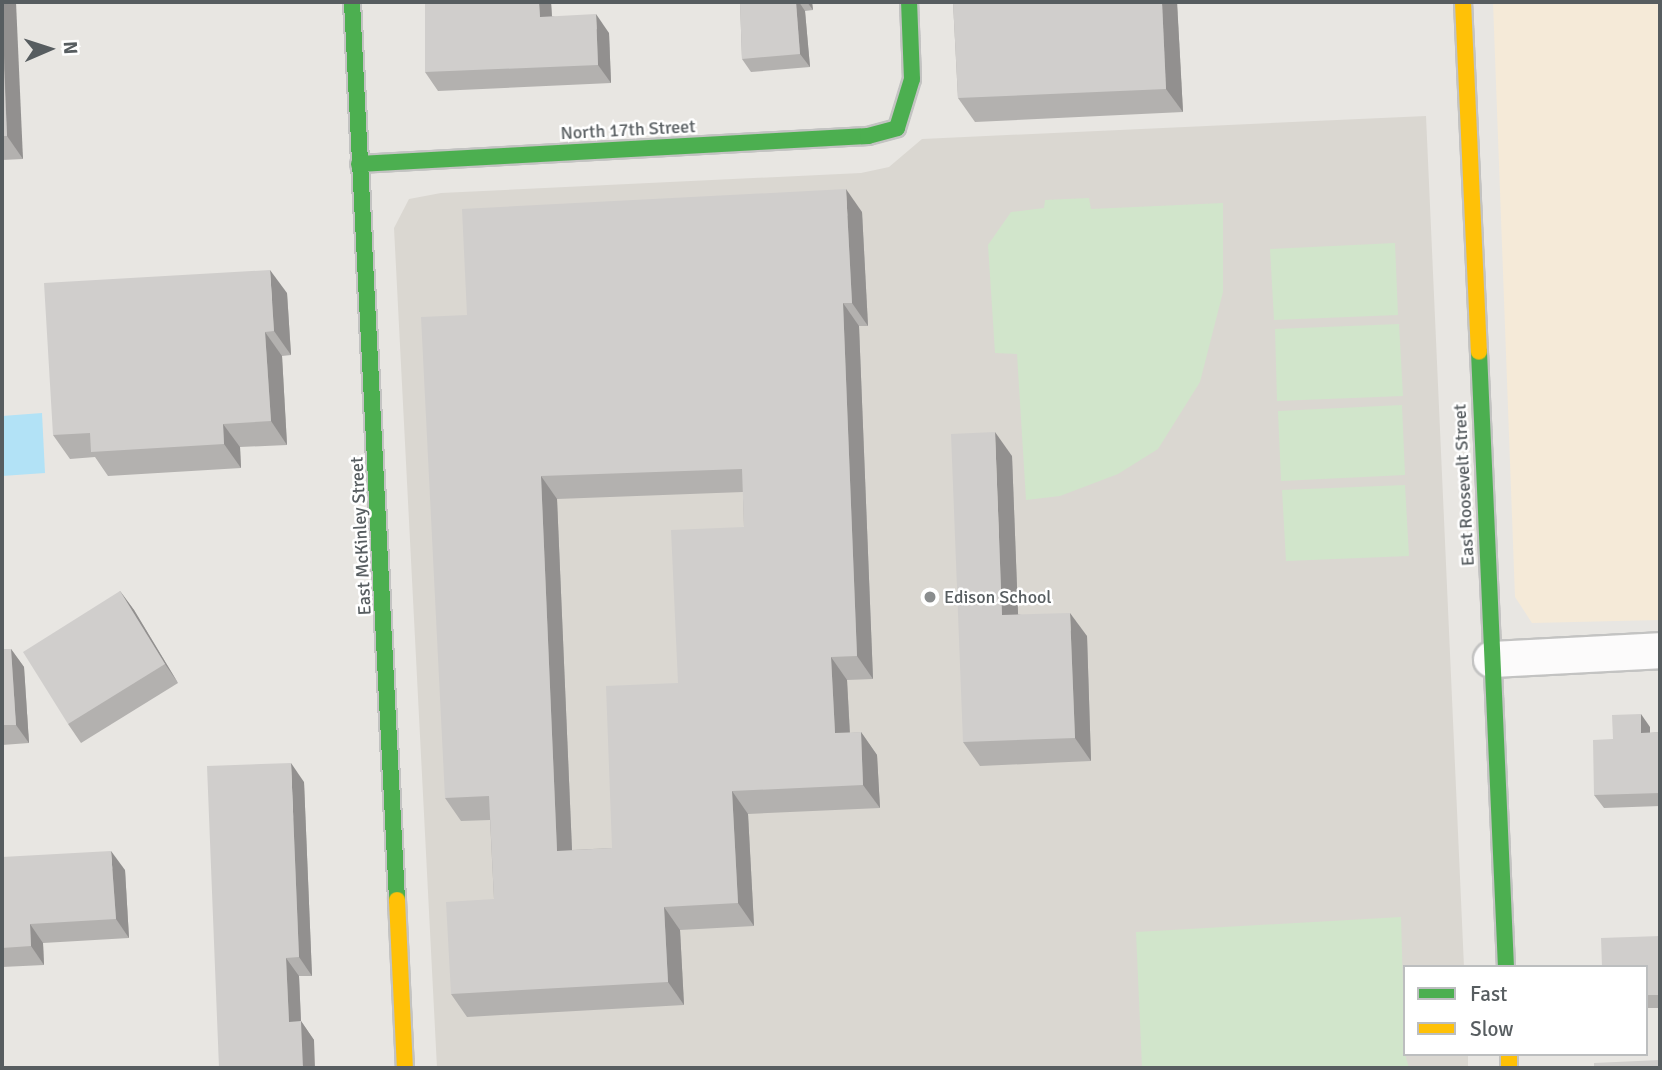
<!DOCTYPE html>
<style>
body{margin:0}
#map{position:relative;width:1662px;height:1070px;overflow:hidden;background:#e8e6e2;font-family:Signika,sans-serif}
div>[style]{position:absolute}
.commercial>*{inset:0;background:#f5ead8}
.education>*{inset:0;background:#dad7d1}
.green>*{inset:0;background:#d1e5cb}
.water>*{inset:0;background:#b2e2f6}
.roads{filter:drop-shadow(2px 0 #c3c3c2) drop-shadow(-2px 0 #c3c3c2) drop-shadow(0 2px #c3c3c2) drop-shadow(0 -2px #c3c3c2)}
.street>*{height:35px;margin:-17.5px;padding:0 17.5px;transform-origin:17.5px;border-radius:17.5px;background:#fcfbfb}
.fast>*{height:16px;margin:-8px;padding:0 8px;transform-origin:8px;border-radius:8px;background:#4caf50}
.slow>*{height:16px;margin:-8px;padding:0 8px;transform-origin:8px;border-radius:8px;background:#ffc107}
.wall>*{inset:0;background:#b3b1af}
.shaded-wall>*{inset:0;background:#92908f}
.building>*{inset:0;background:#d0cecc}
.dots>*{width:19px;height:19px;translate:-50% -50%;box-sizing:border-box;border:4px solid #fff;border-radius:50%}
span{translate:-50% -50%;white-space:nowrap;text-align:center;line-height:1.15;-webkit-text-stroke:5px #fff;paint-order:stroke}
.street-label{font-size:18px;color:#575d60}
.poi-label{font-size:18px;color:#575d60}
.left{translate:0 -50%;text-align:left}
.frame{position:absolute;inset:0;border:4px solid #575d60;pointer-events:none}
.legend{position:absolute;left:1403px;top:965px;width:245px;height:91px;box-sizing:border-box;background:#fff;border:2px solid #bcbebf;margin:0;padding:9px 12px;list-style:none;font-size:21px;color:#575d60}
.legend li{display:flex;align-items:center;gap:14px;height:35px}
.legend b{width:35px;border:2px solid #bcbebf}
.north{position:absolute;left:14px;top:14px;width:70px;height:70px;-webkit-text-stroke:5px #fff;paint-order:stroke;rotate:87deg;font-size:19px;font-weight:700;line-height:28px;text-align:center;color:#575d60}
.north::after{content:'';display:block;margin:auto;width:24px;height:32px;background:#575d60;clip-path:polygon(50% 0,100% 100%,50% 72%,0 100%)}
</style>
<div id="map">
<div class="commercial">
<div style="clip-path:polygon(1493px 2px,1660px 2px,1660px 620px,1532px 623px,1515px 597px)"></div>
</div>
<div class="education">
<div style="clip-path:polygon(1426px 116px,1464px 967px,1405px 967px,1405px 1054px,1468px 1054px,1468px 1068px,437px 1068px,394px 228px,409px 199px,441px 193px,861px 173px,889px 167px,922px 139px)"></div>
</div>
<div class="green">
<div style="clip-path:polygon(1089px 198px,1091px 209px,1223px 203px,1223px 292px,1200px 382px,1158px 449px,1118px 474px,1060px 496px,1026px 500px,1017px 354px,995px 353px,988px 245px,1011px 212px,1044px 208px,1045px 200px)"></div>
<div style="clip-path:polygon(1395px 243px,1398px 315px,1274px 320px,1270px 249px)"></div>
<div style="clip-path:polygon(1399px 324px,1403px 396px,1277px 401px,1275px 329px)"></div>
<div style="clip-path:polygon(1402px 405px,1405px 475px,1281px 481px,1278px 411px)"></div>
<div style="clip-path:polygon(1405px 485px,1409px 556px,1286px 561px,1282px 490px)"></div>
<div style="clip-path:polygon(1401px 917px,1405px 1054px,1409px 1068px,1142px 1068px,1136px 932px)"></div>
</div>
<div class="water">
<div style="clip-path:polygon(42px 413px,45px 473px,2px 476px,2px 416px)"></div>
</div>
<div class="roads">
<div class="street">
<div style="left:1491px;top:659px;width:169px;rotate:-3deg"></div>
</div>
<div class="fast">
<div style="left:352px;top:2px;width:899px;rotate:87.13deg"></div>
<div style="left:359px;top:164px;width:510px;rotate:-3.15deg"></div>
<div style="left:868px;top:136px;width:30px;rotate:-15deg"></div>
<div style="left:897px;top:128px;width:51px;rotate:-73deg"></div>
<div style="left:912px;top:79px;width:77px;rotate:-92.2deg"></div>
<div style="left:1479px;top:352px;width:616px;rotate:87.49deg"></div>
</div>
<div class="slow">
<div style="left:1463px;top:2px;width:350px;rotate:87.4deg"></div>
<div style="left:397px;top:900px;width:168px;rotate:87.3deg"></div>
<div style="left:1509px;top:1054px;width:14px;rotate:90deg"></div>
</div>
</div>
<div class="wall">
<div style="clip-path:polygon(2px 2px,23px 159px,2px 160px)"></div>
<div style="clip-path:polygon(425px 2px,551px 2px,552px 16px,609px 33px,611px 83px,438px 91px,425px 72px)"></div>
<div style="clip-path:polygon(740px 2px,812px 2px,813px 10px,805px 11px,810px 67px,751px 72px,742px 59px)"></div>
<div style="clip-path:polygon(953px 2px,1177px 2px,1183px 112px,975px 122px,958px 98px)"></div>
<div style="clip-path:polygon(evenodd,862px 212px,868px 326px,859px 326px,873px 679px,847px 680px,850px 733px,861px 732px,877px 755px,880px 808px,748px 814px,754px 926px,680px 930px,684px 1005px,467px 1017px,451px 994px,494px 899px,490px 820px,461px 821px,445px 798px,467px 315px,862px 212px,743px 492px,744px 527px,678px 683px,612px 848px,572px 850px,557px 499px,743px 492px)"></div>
<div style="clip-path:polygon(287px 293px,291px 355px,282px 356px,287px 445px,240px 447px,241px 468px,108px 476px,95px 457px,70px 459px,53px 435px)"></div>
<div style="clip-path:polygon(1012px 456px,1018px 614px,1087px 636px,1091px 761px,980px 766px,963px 742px)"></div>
<div style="clip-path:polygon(120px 591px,134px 610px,178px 683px,81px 743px,68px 724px)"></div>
<div style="clip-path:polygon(2px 649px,11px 649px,24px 667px,29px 743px,2px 745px)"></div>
<div style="clip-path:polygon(1650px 727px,1650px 733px,1660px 732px,1660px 806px,1604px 808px,1594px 795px)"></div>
<div style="clip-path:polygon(304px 782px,312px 976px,299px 976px,301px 1021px,314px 1040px,219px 1068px)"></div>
<div style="clip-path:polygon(2px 857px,125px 870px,129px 938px,43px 943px,44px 965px,2px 967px)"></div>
<div style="clip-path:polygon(1660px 936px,1660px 1008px,1646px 1008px,1646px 967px)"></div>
</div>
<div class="shaded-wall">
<div style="clip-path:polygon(2px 2px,16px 2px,23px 159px,7px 136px)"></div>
<div style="clip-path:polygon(539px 2px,551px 2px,553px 35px,540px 17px)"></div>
<div style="clip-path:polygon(796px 2px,799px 2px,805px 11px,810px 67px,800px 54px)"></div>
<div style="clip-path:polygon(807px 2px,812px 2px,813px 10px)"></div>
<div style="clip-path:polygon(1162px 2px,1177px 2px,1183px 112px,1166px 89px)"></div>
<div style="clip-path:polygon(596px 14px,609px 33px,611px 83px,598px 65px)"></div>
<div style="clip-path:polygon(846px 189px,862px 212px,868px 326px,852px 303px)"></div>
<div style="clip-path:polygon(270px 270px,287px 293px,291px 355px,274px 331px)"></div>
<div style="clip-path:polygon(843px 303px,859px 326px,873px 679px,857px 656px)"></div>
<div style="clip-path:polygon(265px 332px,282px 356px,287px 445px,271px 421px)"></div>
<div style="clip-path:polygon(223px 424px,240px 447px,241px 468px,224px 444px)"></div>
<div style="clip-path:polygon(995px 432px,1012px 456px,1019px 639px,1002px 615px)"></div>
<div style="clip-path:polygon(541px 476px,557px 499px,573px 874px,557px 851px)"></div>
<div style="clip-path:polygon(120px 591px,134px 610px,178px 683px,165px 664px)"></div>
<div style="clip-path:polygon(1070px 613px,1087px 636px,1091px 761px,1075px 738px)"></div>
<div style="clip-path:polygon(11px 649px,24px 667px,29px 743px,16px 725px)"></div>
<div style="clip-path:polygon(831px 657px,847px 680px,851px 756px,835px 733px)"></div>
<div style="clip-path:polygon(1641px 714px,1650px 727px,1650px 746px,1641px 733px)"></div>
<div style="clip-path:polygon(861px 732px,877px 755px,880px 808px,863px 785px)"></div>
<div style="clip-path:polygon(291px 763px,304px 782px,312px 976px,299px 957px)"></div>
<div style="clip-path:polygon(732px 791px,748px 814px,754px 926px,738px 903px)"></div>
<div style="clip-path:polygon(111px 851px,125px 870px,129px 938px,116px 919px)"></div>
<div style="clip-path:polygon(664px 907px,680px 930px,684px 1005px,668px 982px)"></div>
<div style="clip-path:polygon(30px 924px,43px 943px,44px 965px,31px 946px)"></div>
<div style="clip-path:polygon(286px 958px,299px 976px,301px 1023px,301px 1021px,314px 1040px,315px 1068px,303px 1068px,289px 1022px)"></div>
</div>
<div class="building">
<div style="clip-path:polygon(425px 2px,539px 2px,540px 17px,596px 14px,598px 65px,425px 72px)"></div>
<div style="clip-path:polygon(740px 2px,796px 2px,800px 54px,742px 59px)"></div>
<div style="clip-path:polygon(953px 2px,1162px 2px,1166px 89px,958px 98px)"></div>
<div style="clip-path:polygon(2px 25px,7px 136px,2px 136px)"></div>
<div style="clip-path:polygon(evenodd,846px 189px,852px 303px,843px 303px,857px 656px,831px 657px,835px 733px,861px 732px,863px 785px,732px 791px,738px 903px,664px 907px,668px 982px,451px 994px,446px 902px,494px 899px,489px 796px,445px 798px,421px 317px,467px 315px,462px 209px,846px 189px,742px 469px,744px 527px,671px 530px,678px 683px,606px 686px,612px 848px,557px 851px,541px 476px,742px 469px)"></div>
<div style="clip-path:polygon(270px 270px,274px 331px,265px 332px,271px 421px,223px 424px,224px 444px,91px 452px,90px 433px,53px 435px,44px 283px)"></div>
<div style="clip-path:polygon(995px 432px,1002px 615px,1070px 613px,1075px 738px,963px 742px,951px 434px)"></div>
<div style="clip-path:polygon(120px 591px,165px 664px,68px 724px,23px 652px)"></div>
<div style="clip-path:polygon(2px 649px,11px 649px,16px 725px,2px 725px)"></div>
<div style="clip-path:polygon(1641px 714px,1641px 733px,1660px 732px,1660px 793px,1594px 795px,1593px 740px,1613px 739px,1612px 715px)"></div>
<div style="clip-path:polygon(291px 763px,299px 957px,286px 958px,289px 1022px,301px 1021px,303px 1068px,219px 1068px,207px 766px)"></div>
<div style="clip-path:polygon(111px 851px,116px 919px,30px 924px,31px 946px,2px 948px,2px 857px)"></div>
<div style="clip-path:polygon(1660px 936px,1660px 995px,1646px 995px,1646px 967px,1602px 967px,1601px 938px)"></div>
<div style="clip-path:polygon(1660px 1060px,1660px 1068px,1594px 1068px,1594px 1063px)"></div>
</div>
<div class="dots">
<div style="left:930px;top:597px;background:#8a8d8e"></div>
</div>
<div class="street-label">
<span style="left:628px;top:130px;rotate:-3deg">North 17th Street</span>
<span style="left:1464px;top:485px;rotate:-93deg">East Roosevelt Street</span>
<span style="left:361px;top:536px;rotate:-93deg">East McKinley Street</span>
</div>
<div class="poi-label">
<span class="left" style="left:944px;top:597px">Edison School</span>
</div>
<div class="frame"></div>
<ul class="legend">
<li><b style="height:9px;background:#4caf50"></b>Fast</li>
<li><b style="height:9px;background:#ffc107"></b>Slow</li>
</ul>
<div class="north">N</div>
</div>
